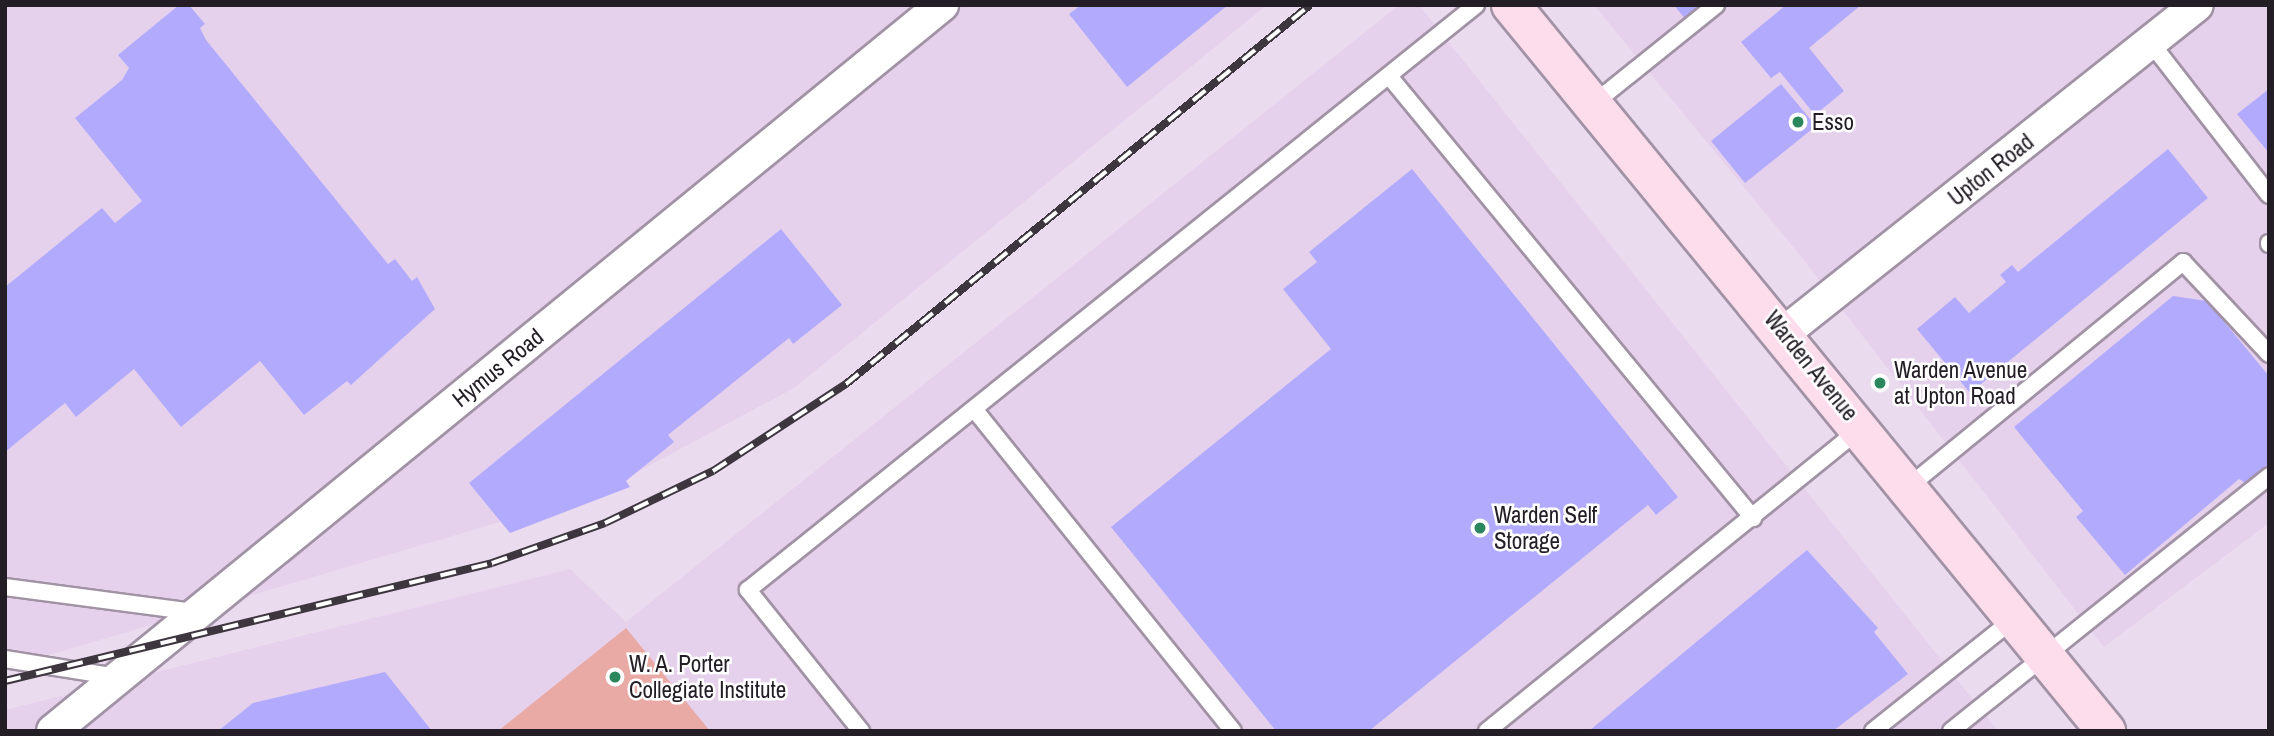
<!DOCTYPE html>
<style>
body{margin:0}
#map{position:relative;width:2274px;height:736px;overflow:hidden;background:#ebdbef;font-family:"Archivo Narrow",sans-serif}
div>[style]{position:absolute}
.built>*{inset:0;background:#e6d1ec}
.green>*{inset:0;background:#e9a9a5}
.building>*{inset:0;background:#b2abfd}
.roads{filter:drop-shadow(2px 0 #a192a5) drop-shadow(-2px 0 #a192a5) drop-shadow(0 2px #a192a5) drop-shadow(0 -2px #a192a5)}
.service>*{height:16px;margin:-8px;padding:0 8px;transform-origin:8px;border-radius:8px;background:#fff}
.minor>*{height:32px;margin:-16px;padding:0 16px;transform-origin:16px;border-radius:16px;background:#fff}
.secondary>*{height:38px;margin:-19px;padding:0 19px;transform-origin:19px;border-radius:19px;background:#fdddec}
.rail>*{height:8px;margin-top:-4px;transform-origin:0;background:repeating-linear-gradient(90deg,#fff 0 16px,#3d363f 0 32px);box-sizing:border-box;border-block:2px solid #3d363f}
.dots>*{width:19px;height:19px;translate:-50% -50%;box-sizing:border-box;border:4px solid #fff;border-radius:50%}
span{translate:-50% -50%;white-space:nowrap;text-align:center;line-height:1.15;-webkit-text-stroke:5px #fff;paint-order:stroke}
.poi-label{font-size:23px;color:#231d25}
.left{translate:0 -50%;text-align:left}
.street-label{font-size:23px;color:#231d25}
.frame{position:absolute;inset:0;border:7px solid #231d25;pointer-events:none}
</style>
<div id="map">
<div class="built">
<div style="clip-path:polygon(5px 5px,1267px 5px,794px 388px,598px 493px,5px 668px)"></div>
<div style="clip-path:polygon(1399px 5px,1419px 5px,1998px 731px,5px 731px,5px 710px,570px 569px,626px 622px)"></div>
<div style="clip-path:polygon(1594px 5px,2269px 5px,2269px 523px,2104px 647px,1799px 254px)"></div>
</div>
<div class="green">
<div style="clip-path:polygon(626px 628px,710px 731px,498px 731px)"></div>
</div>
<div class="building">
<div style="clip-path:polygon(179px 5px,189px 5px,205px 24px,200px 28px,206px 40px,388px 264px,395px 259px,412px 281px,417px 277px,435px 309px,351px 385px,347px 381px,304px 415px,260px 361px,181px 427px,134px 369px,76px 417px,65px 403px,5px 452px,5px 287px,102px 208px,115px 223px,142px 201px,75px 118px,122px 80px,129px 68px,118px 55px)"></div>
<div style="clip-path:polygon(1081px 5px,1228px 5px,1127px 87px,1069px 14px)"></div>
<div style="clip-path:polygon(1674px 5px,1701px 5px,1685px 19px)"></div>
<div style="clip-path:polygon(1786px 5px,1861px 5px,1809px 48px,1844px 91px,1815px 115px,1780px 72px,1771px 78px,1741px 42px)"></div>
<div style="clip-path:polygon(1781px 84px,1816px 126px,1745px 183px,1711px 141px)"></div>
<div style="clip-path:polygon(2269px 89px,2269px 153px,2237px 114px)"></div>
<div style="clip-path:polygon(2168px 149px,2208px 198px,1970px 393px,1917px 329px,1955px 297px,1969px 313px,2006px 282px,2000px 275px,2012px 265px,2018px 272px)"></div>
<div style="clip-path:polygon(1412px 169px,1678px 497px,1656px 515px,1648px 505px,1369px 731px,1276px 731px,1111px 527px,1331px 349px,1283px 289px,1317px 262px,1309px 252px)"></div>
<div style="clip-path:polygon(781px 229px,842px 305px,793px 344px,789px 338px,668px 435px,674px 442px,626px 481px,630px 487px,510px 533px,469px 483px)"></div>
<div style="clip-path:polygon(2173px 296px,2207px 301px,2269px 376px,2269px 464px,2247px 484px,2239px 479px,2125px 575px,2076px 517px,2083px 511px,2014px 427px)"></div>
<div style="clip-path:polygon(1807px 550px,1878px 628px,1874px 632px,1908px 674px,1833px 731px,1589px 731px)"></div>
<div style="clip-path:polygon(385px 672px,432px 731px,218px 731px,253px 703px)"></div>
</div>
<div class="roads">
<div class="service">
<div style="left:2151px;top:43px;width:192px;rotate:52.2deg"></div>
<div style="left:1389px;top:76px;width:573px;rotate:50.53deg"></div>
<div style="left:1593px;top:104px;width:158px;rotate:-38.8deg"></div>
<div style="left:2269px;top:243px;width:1px;rotate:90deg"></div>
<div style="left:974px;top:409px;width:413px;rotate:51.2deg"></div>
<div style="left:1907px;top:488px;width:357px;rotate:-39.3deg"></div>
<div style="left:2183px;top:262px;width:126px;rotate:46.9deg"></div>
<div style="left:5px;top:587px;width:192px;rotate:7.5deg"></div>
<div style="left:5px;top:659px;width:113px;rotate:9.1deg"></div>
<div style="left:861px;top:731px;width:181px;rotate:-128.7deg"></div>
<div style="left:748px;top:590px;width:934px;rotate:-38.78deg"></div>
<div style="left:1487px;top:731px;width:479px;rotate:-39deg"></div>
<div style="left:1873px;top:731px;width:180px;rotate:-38.5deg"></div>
<div style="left:1951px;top:731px;width:408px;rotate:-38.7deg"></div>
</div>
<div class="minor">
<div style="left:1784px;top:333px;width:527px;rotate:-38.46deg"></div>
<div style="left:53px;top:731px;width:1148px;rotate:-39.24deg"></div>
</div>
<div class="secondary">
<div style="left:1511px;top:5px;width:939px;rotate:50.66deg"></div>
</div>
</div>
<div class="rail">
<div style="left:5px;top:681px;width:501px;rotate:-13.62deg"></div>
<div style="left:492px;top:563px;width:120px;rotate:-19.5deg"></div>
<div style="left:605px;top:523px;width:120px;rotate:-25.7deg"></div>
<div style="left:713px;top:471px;width:159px;rotate:-33.2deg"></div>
<div style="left:846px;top:384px;width:599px;rotate:-39.24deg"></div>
</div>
<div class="dots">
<div style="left:1798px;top:122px;background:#2a875d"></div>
<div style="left:1880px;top:383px;background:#2a875d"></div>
<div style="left:1480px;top:528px;background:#2a875d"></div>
<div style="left:615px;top:677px;background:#2a875d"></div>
</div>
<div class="poi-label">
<span class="left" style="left:1812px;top:122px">Esso</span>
<span class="left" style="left:1894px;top:383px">Warden Avenue<br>at Upton Road</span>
<span class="left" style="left:1494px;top:528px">Warden Self<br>Storage</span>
<span class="left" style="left:629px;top:677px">W. A. Porter<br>Collegiate Institute</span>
</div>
<div class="street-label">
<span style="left:1991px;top:170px;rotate:-38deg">Upton Road</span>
<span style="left:1811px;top:366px;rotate:51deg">Warden Avenue</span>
<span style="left:498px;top:368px;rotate:-39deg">Hymus Road</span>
</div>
<div class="frame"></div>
</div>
